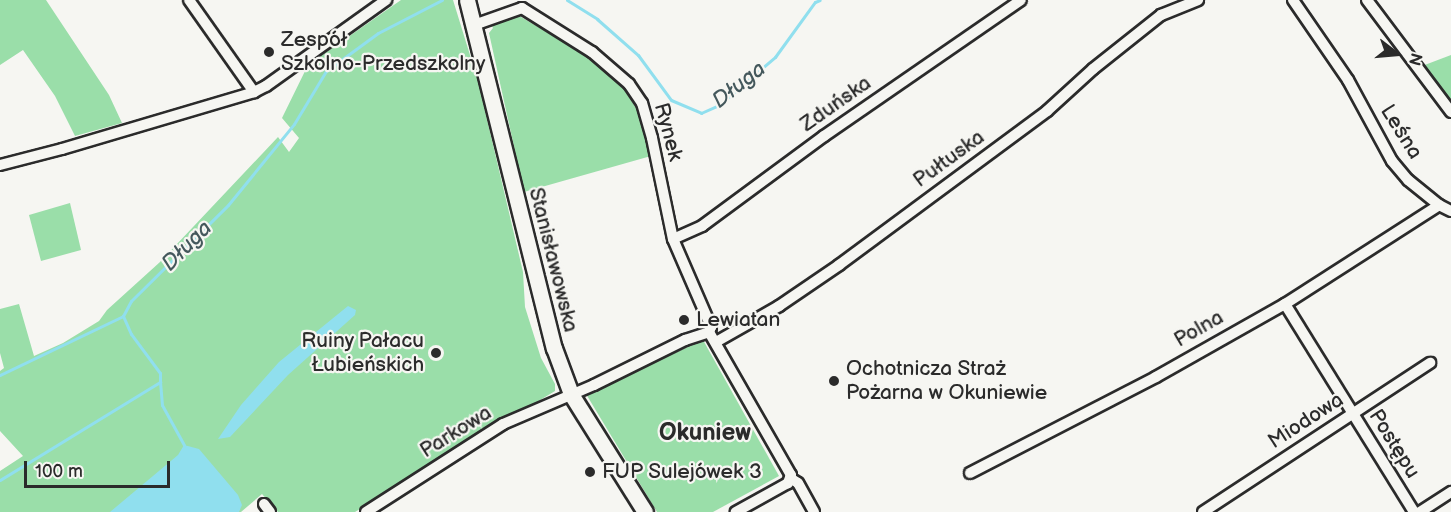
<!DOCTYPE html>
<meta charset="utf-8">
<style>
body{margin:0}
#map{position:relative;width:1451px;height:512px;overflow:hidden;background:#f6f6f2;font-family:"Balsamiq Sans",sans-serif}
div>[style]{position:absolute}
.green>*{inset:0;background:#9adea9}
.water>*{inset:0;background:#90dfee}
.stream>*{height:3px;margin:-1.5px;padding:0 1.5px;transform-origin:1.5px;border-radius:1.5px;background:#90dfee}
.roads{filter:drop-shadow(2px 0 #2b2b2b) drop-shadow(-2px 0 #2b2b2b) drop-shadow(0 2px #2b2b2b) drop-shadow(0 -2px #2b2b2b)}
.street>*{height:10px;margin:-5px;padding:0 5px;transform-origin:5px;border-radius:5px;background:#f6f6f2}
.secondary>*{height:15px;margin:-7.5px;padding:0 7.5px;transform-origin:7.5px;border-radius:7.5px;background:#f6f6f2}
.dots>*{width:16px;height:16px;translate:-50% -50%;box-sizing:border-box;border:3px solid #f6f6f2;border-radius:50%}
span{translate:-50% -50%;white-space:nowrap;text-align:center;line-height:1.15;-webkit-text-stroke:4.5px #f6f6f2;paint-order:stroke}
.poi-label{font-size:21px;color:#2b2b2b}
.left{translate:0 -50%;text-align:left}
.right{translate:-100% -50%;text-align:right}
.street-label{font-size:21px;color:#2b2b2b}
.water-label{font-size:22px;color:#44585c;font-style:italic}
.quarter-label{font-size:24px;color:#2b2b2b;font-weight:700}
.north{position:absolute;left:1367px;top:24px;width:60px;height:60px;-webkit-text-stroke:4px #f6f6f2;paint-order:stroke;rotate:106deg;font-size:16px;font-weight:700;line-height:24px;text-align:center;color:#2b2b2b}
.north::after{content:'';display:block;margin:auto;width:21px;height:27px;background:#2b2b2b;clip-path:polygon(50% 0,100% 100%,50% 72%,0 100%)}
.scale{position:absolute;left:24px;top:461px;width:146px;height:27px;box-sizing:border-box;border:3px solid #2b2b2b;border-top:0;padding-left:8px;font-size:18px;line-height:21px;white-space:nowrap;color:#2b2b2b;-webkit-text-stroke:4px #f6f6f2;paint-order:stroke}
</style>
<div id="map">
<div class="green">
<div style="clip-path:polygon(0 0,46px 0,109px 95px,122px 123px,75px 136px,55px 96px,23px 50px,0 65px)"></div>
<div style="clip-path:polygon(401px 0,453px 0,478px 81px,523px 272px,525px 307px,541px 358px,555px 384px,555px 391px,355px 512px,278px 512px,262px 494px,241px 512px,0 512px,0 471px,23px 456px,0 431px,0 371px,4px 368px,0 353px,0 309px,19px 304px,34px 356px,63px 343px,99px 321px,107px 310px,160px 262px,278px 137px,289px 152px,299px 138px,282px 118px,308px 65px)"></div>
<div style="clip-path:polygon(516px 14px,589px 57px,619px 81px,641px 116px,651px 156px,524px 192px,489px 33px,493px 28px,491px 24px)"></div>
<div style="clip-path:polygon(1451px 55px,1451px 106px,1422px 66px)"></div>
<div style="clip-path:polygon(70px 203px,81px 250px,41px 261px,29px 215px)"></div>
<div style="clip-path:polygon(703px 340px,779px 476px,713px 512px,657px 512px,586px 394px)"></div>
</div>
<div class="water">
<div style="clip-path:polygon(348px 306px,356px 310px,355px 315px,288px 375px,230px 437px,218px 439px,241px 405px,279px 362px)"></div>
<div style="clip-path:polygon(184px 445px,199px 449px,238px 495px,242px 505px,239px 512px,110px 512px,178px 455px)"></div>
</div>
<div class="stream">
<div style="left:567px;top:0;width:36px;rotate:32deg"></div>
<div style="left:597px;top:19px;width:55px;rotate:41.3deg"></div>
<div style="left:638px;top:55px;width:56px;rotate:53.7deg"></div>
<div style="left:671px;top:100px;width:33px;rotate:23deg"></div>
<div style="left:701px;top:113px;width:20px;rotate:-24deg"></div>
<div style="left:719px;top:105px;width:74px;rotate:-40.6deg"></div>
<div style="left:775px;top:57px;width:68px;rotate:-54deg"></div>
<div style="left:815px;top:2px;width:5px;rotate:-22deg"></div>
<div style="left:0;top:375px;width:136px;rotate:-25.6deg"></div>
<div style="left:160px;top:382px;width:23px;rotate:85deg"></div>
<div style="left:162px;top:405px;width:46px;rotate:61.2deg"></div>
<div style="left:0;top:480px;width:188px;rotate:-31.5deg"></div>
<div style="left:160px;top:382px;width:9px;rotate:-90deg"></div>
<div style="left:160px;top:373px;width:49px;rotate:-126.6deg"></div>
<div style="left:131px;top:334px;width:20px;rotate:-114deg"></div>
<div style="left:123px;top:316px;width:17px;rotate:-62deg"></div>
<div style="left:131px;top:301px;width:136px;rotate:-44.7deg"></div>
<div style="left:228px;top:205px;width:104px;rotate:-50.8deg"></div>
<div style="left:294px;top:124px;width:62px;rotate:-58.9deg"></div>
<div style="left:326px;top:71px;width:64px;rotate:-36.2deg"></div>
<div style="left:378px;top:33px;width:72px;rotate:-27.3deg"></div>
</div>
<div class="roads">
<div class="street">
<div style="left:189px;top:0;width:113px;rotate:54.8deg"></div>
<div style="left:1293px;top:0;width:97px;rotate:55.5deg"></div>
<div style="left:1348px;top:80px;width:92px;rotate:61.5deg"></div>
<div style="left:1392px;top:161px;width:25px;rotate:50deg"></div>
<div style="left:1408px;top:180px;width:40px;rotate:39deg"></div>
<div style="left:1439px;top:205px;width:13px;rotate:27deg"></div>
<div style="left:1367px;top:0;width:140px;rotate:53.1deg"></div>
<div style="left:474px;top:25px;width:51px;rotate:-19.5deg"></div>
<div style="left:522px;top:8px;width:83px;rotate:32.2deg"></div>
<div style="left:592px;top:52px;width:49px;rotate:40.9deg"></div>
<div style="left:629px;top:84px;width:23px;rotate:56deg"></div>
<div style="left:642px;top:103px;width:36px;rotate:74deg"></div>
<div style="left:652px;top:138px;width:103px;rotate:78.3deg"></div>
<div style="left:673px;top:239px;width:96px;rotate:66.6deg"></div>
<div style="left:711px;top:327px;width:5px;rotate:112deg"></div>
<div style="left:709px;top:332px;width:165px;rotate:60.2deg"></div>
<div style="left:791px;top:475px;width:9px;rotate:111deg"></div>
<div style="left:788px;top:483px;width:60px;rotate:150.9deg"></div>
<div style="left:0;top:165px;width:64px;rotate:-14.5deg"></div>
<div style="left:62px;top:149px;width:200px;rotate:-16.5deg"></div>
<div style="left:254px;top:92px;width:13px;rotate:-27deg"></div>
<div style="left:266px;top:86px;width:148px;rotate:-35.6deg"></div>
<div style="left:673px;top:239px;width:32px;rotate:-24deg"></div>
<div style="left:702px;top:226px;width:152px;rotate:-36.4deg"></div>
<div style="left:824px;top:136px;width:239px;rotate:-34.6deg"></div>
<div style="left:1285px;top:304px;width:245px;rotate:58.2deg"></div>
<div style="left:716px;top:342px;width:73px;rotate:-29.7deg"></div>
<div style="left:779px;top:306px;width:73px;rotate:-34.3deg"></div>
<div style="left:839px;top:265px;width:259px;rotate:-36.5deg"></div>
<div style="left:1047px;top:111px;width:62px;rotate:-42.4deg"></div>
<div style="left:1093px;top:69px;width:87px;rotate:-38.5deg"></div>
<div style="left:1161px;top:15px;width:40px;rotate:-22deg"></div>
<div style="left:970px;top:473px;width:209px;rotate:-27.3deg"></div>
<div style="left:1156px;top:377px;width:148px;rotate:-29.5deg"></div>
<div style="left:1285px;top:304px;width:183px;rotate:-32.7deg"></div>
<div style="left:790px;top:478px;width:9px;rotate:32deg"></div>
<div style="left:798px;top:483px;width:33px;rotate:61deg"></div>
<div style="left:264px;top:504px;width:10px;rotate:53deg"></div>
<div style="left:366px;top:512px;width:163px;rotate:-32.7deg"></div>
<div style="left:503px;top:424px;width:99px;rotate:-23.2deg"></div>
<div style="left:594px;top:385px;width:102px;rotate:-26.3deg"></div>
<div style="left:685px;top:340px;width:25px;rotate:-18deg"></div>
<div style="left:1203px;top:512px;width:272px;rotate:-33.3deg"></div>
<div style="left:1420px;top:512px;width:37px;rotate:-33deg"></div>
</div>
<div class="secondary">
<div style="left:467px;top:0;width:359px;rotate:76deg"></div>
<div style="left:554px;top:348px;width:49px;rotate:69.7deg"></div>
<div style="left:571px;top:394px;width:139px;rotate:57.9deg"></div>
</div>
</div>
<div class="dots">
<div style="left:269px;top:52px;background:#2b2b2b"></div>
<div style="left:684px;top:320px;background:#2b2b2b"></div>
<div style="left:436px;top:353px;background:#2b2b2b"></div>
<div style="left:834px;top:381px;background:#2b2b2b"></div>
<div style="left:590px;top:472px;background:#2b2b2b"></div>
</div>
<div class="poi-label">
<span class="left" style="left:281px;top:52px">Zespół<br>Szkolno-Przedszkolny</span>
<span class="left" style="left:696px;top:320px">Lewiatan</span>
<span class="right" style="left:424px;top:353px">Ruiny Pałacu<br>Łubieńskich</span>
<span class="left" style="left:846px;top:381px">Ochotnicza Straż<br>Pożarna w Okuniewie</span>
<span class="left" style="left:602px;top:472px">FUP Sulejówek 3</span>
</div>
<div class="street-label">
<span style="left:836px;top:104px;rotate:-35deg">Zduńska</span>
<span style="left:668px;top:132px;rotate:75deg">Rynek</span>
<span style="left:1401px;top:132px;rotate:58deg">Leśna</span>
<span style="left:949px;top:159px;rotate:-36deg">Pułtuska</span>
<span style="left:553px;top:260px;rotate:76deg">Stanisławowska</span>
<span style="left:1199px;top:329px;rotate:-30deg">Polna</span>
<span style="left:1306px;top:421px;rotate:-33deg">Miodowa</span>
<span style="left:456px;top:432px;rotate:-32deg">Parkowa</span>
<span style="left:1394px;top:444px;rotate:58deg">Postępu</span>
</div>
<div class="water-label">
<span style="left:739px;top:85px;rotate:-38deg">Długa</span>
<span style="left:187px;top:246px;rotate:-45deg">Długa</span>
</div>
<div class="quarter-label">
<span style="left:705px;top:433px">Okuniew</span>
</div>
<div class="north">N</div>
<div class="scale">100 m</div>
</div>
